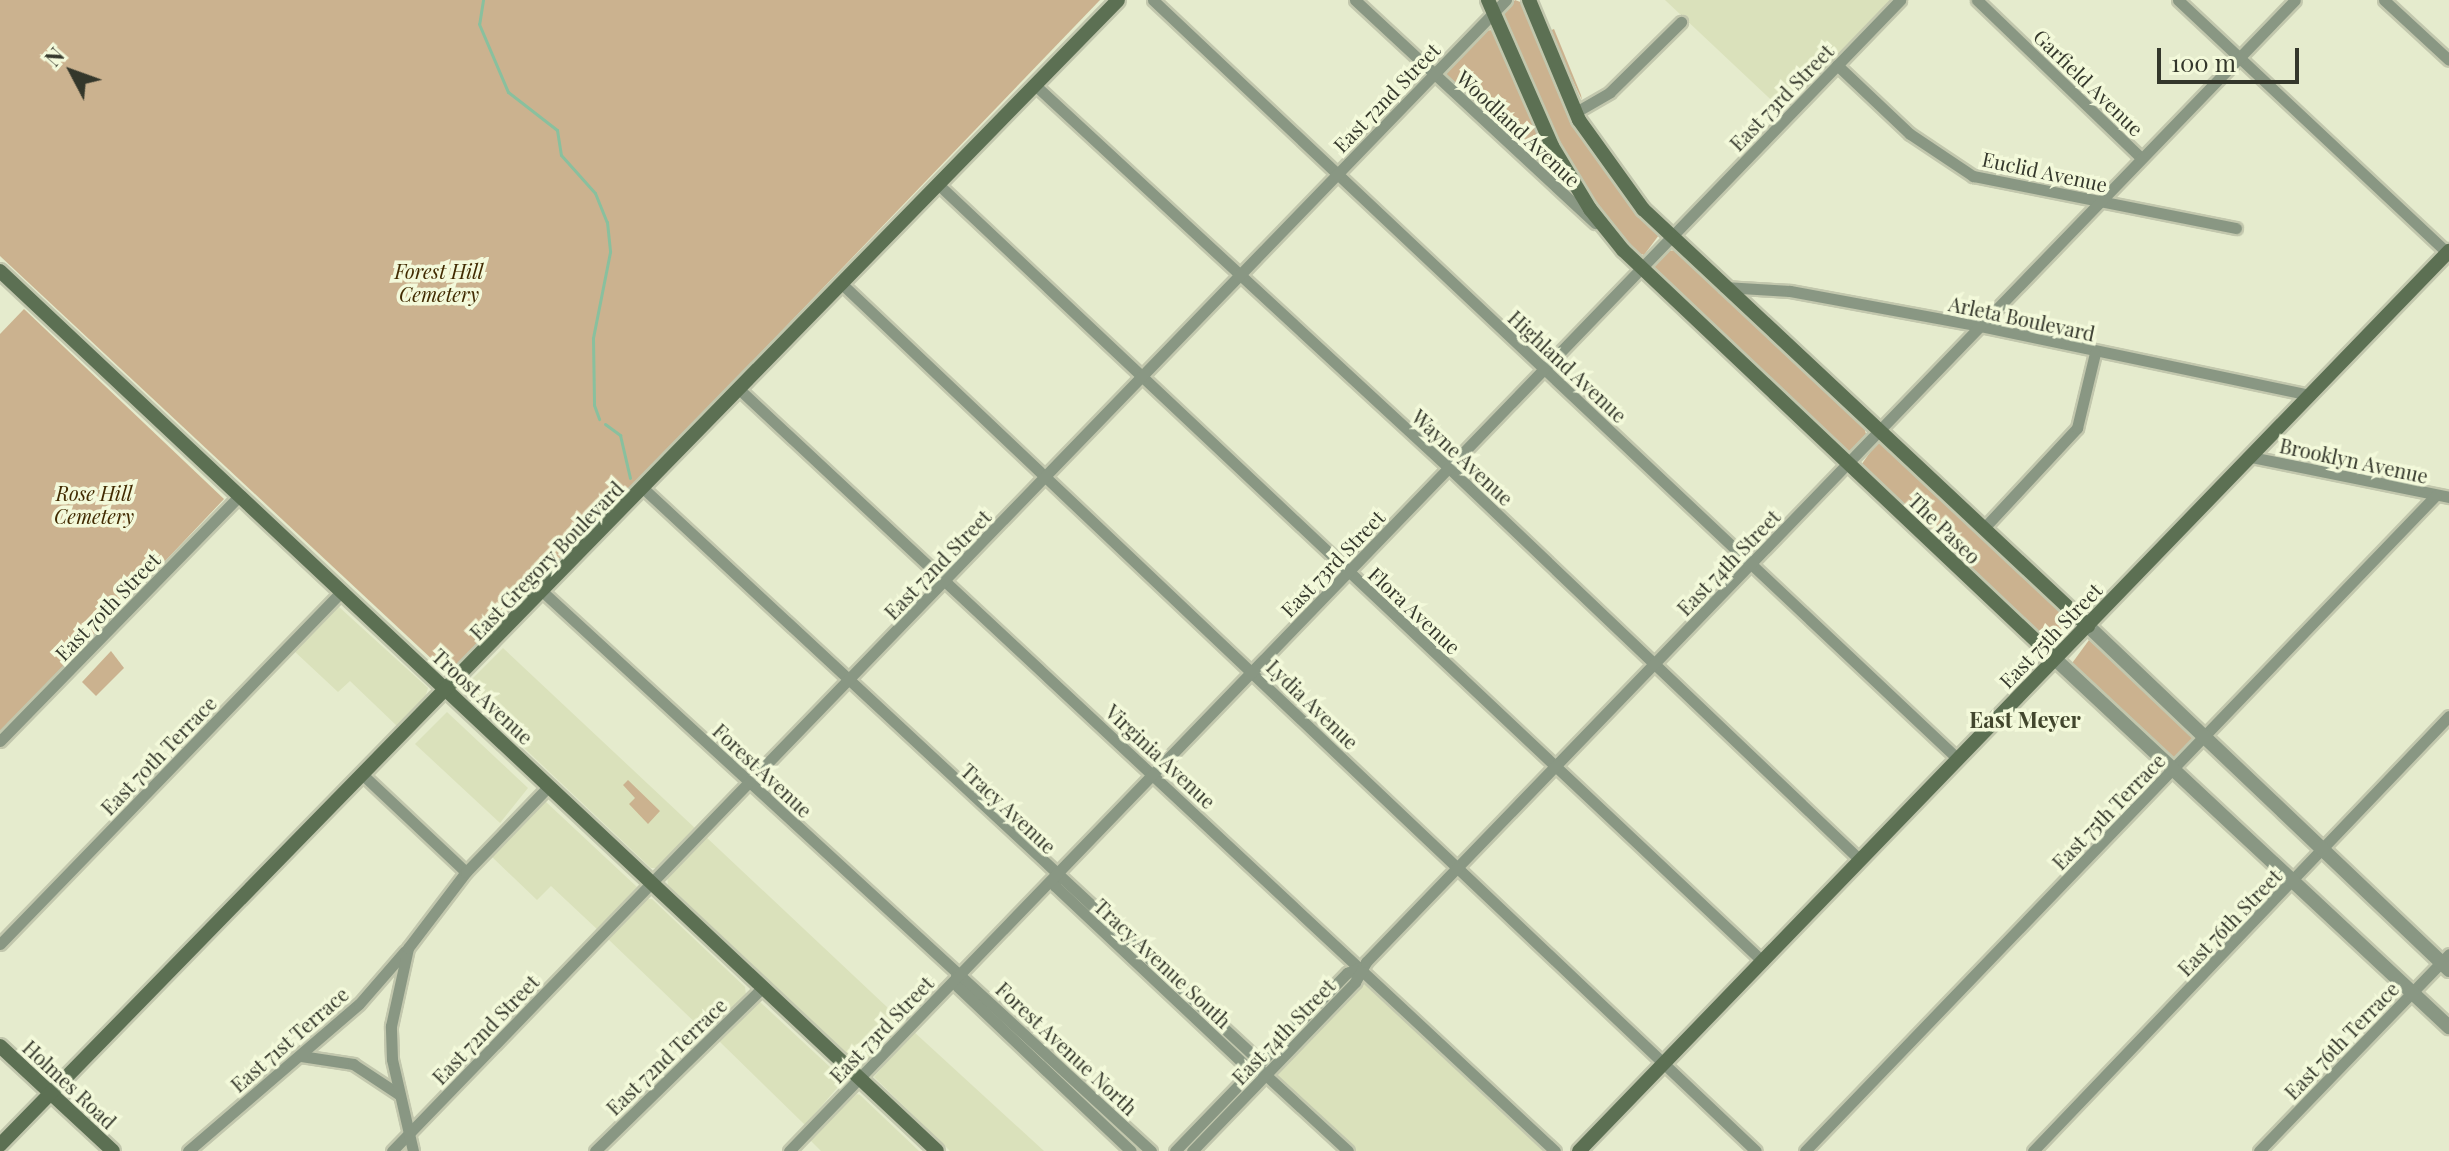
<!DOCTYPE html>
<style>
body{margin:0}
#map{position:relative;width:2449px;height:1151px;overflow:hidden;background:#e5ebcd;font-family:"Playfair Display",serif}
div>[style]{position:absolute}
.built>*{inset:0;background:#dae1bb}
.green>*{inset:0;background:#cbb28f}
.stream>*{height:3px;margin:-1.5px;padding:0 1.5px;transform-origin:1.5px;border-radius:1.5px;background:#89c09e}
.roads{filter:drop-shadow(2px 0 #c2c7ad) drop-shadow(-2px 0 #c2c7ad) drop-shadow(0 2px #c2c7ad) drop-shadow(0 -2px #c2c7ad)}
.minor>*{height:11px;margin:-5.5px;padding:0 5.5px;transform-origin:5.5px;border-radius:5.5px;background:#899783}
.tertiary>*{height:14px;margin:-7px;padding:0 7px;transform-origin:7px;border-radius:7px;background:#899783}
.secondary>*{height:14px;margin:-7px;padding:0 7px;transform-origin:7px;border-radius:7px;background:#5c7053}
span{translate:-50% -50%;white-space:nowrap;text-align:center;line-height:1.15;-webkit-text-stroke:7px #f3f9da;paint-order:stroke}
.street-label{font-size:20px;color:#34372b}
.park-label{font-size:20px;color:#412a01;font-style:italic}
.neighbourhood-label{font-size:22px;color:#42462d;font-weight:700}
.north{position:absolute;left:32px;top:32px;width:80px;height:80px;-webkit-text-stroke:6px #f3f9da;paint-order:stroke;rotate:311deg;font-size:22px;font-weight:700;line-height:32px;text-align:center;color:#34372b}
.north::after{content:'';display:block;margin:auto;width:28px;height:36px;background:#34372b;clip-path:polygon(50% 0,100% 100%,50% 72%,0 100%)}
.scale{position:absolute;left:2157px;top:48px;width:142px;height:36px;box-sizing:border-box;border:4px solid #34372b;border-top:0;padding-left:10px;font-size:24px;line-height:28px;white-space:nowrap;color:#34372b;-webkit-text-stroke:6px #f3f9da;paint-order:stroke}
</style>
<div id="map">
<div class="built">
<div style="clip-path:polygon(1665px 0,1893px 0,1784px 112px)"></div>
<div style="clip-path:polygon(338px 606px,428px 688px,425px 698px,397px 726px,350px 681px,338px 692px,293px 650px)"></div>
<div style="clip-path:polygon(503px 648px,697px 830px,661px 868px,651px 868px,468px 695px,470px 681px)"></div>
<div style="clip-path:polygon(447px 712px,528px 788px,500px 823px,415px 744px)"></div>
<div style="clip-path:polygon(545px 801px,637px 887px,599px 931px,551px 886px,537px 900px,491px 856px)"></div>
<div style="clip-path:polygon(705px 836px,904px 1023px,864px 1063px,856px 1062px,668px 885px,667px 876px)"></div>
<div style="clip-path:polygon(644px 899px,652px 899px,745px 987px,746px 995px,707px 1034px,607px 938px)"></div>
<div style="clip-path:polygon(1364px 981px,1545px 1151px,1356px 1151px,1274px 1073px)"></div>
<div style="clip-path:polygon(759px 1001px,844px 1080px,805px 1125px,718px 1040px)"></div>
<div style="clip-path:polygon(913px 1031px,1044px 1151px,950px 1151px,874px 1077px)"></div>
<div style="clip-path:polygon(857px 1094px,860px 1095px,919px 1151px,821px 1151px,808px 1138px)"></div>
</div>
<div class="green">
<div style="clip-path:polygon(0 0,1100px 0,450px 676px,0 256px)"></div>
<div style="clip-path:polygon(1515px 0,1523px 3px,1566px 105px,1597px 161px,1659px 235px,1644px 255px,1633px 251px,1614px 229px,1558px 144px,1504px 22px,1504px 12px)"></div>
<div style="clip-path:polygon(1554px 29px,1581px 95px,1582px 100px,1549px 31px)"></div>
<div style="clip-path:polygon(1492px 30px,1558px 175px,1556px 179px,1446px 77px,1447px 70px,1484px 31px)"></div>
<div style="clip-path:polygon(1679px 250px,1863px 424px,1866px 434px,1852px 450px,1843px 453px,1652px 269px,1666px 251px)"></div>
<div style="clip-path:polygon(24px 309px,224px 499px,0 735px,0 334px)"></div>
<div style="clip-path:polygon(1876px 444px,1883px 444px,2069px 619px,2050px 644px,1859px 468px)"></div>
<div style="clip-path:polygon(2089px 640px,2192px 734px,2192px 743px,2177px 758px,2172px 759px,2070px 666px)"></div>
<div style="clip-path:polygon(111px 651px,124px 668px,96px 696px,82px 682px)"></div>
<div style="clip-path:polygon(628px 780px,660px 811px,648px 824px,629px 804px,635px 798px,623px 785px)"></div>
</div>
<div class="stream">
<div style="left:483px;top:0;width:24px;rotate:99deg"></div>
<div style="left:479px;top:24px;width:74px;rotate:66.9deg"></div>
<div style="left:508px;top:92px;width:62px;rotate:37.8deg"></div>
<div style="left:557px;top:130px;width:25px;rotate:81deg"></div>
<div style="left:561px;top:155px;width:51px;rotate:48.2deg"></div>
<div style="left:595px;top:193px;width:31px;rotate:68deg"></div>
<div style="left:607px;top:222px;width:30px;rotate:84deg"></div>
<div style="left:610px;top:252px;width:88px;rotate:101.2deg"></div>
<div style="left:593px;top:338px;width:67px;rotate:89.1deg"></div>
<div style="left:594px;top:405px;width:15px;rotate:70deg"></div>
<div style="left:605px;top:424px;width:19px;rotate:36deg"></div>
<div style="left:620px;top:435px;width:44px;rotate:76.9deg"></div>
</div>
<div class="roads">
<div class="minor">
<div style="left:1153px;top:0;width:1106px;rotate:43.32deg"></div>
<div style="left:1355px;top:0;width:328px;rotate:42.9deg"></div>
<div style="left:1977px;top:0;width:228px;rotate:43.9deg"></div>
<div style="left:2178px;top:0;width:369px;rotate:43.2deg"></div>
<div style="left:2384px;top:0;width:88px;rotate:42.7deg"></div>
<div style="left:1837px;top:65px;width:100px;rotate:43.4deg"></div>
<div style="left:1910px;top:134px;width:76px;rotate:33.7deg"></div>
<div style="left:1973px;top:176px;width:268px;rotate:11.2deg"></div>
<div style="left:1036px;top:86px;width:563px;rotate:42.77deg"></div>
<div style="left:1449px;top:468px;width:568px;rotate:43.64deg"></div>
<div style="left:1576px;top:112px;width:39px;rotate:-30deg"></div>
<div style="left:1610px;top:92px;width:100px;rotate:-44.6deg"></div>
<div style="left:940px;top:186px;width:1130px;rotate:43.31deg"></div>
<div style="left:843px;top:285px;width:1258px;rotate:43.49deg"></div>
<div style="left:1724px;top:287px;width:66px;rotate:3.5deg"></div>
<div style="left:1790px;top:291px;width:193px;rotate:10.4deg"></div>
<div style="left:1980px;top:326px;width:337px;rotate:11.8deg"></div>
<div style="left:740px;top:390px;width:1115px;rotate:43.04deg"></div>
<div style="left:2251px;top:457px;width:202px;rotate:11.4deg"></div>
<div style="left:644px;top:489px;width:834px;rotate:42.91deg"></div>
<div style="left:1255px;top:1057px;width:9px;rotate:84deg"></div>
<div style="left:1256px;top:1066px;width:125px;rotate:42.7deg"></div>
<div style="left:1984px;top:528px;width:137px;rotate:-47.1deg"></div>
<div style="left:2077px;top:428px;width:77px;rotate:-76.5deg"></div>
<div style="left:543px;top:592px;width:826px;rotate:42.6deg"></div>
<div style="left:0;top:741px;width:344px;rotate:-45.7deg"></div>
<div style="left:363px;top:775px;width:141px;rotate:43.3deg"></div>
<div style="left:1055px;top:876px;width:10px;rotate:90deg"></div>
<div style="left:1055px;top:886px;width:262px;rotate:43.3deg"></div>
<div style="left:1246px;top:1066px;width:10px"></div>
<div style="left:0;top:944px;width:492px;rotate:-45.9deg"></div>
<div style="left:956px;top:976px;width:11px;rotate:80deg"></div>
<div style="left:958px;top:987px;width:238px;rotate:43.5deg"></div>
<div style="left:301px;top:1056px;width:53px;rotate:8.7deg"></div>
<div style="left:353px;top:1064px;width:56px;rotate:33.4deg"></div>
<div style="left:188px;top:1151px;width:225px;rotate:-40.7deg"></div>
<div style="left:359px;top:1004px;width:70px;rotate:-49deg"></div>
<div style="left:392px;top:1151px;width:1602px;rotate:-45.94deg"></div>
<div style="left:413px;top:1151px;width:94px;rotate:-102.9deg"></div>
<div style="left:392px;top:1059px;width:33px;rotate:-92deg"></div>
<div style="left:391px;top:1026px;width:80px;rotate:-77.7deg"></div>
<div style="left:408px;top:948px;width:96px;rotate:-52.7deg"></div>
<div style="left:466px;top:872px;width:120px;rotate:-46deg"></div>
<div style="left:595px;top:1151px;width:235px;rotate:-44.3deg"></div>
<div style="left:789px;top:1151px;width:1600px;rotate:-46.01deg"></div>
<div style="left:1175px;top:1151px;width:248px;rotate:-46deg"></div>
<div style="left:1347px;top:973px;width:15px;rotate:-23deg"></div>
<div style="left:1192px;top:1151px;width:235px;rotate:-46deg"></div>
<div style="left:1355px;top:982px;width:23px;rotate:-61deg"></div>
<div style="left:1366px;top:962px;width:1337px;rotate:-46deg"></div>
<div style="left:1805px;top:1151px;width:910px;rotate:-46.11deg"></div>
<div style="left:2033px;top:1151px;width:602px;rotate:-46.28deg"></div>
<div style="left:2259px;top:1151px;width:274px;rotate:-46deg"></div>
</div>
<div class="tertiary">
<div style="left:2088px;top:626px;width:499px;rotate:43.6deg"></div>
<div style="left:2054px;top:658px;width:541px;rotate:43.05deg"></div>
</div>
<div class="secondary">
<div style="left:1488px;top:0;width:159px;rotate:66.3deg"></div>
<div style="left:1552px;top:146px;width:74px;rotate:58.9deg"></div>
<div style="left:1590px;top:209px;width:53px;rotate:51.2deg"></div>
<div style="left:1623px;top:250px;width:593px;rotate:43.43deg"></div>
<div style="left:1529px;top:0;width:130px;rotate:67.4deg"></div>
<div style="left:1579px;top:120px;width:110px;rotate:54.3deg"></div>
<div style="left:1643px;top:209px;width:610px;rotate:43.14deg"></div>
<div style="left:0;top:271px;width:1285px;rotate:43.2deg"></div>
<div style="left:0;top:1046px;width:154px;rotate:42.9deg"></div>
<div style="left:0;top:1145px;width:1600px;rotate:-45.68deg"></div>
<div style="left:1579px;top:1151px;width:1252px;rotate:-45.97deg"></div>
</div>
</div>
<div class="street-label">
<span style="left:2089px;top:82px;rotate:44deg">Garfield Avenue</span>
<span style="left:1386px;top:97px;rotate:-46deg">East 72nd Street</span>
<span style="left:1781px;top:97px;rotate:-46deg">East 73rd Street</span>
<span style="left:1519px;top:128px;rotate:43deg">Woodland Avenue</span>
<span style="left:2045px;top:171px;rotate:12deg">Euclid Avenue</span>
<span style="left:2022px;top:318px;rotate:12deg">Arleta Boulevard</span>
<span style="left:1568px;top:366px;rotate:43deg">Highland Avenue</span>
<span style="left:1463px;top:457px;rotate:43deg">Wayne Avenue</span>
<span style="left:2354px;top:460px;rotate:12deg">Brooklyn Avenue</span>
<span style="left:1945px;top:528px;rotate:44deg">The Paseo</span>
<span style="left:546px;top:560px;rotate:-46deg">East Gregory Boulevard</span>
<span style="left:1728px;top:562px;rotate:-46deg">East 74th Street</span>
<span style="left:1332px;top:563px;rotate:-46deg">East 73rd Street</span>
<span style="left:937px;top:564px;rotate:-46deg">East 72nd Street</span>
<span style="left:107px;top:606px;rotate:-46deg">East 70th Street</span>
<span style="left:1415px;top:610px;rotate:43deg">Flora Avenue</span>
<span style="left:2050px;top:635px;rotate:-46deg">East 75th Street</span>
<span style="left:483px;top:696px;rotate:43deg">Troost Avenue</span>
<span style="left:1313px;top:704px;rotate:44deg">Lydia Avenue</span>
<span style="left:158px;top:755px;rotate:-46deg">East 70th Terrace</span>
<span style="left:1161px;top:756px;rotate:43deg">Virginia Avenue</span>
<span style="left:763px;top:770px;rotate:43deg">Forest Avenue</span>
<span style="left:1009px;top:808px;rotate:43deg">Tracy Avenue</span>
<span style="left:2108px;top:811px;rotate:-46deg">East 75th Terrace</span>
<span style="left:2229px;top:922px;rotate:-46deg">East 76th Street</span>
<span style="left:1163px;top:963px;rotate:43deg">Tracy Avenue South</span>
<span style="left:485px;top:1029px;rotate:-46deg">East 72nd Street</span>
<span style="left:881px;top:1029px;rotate:-46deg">East 73rd Street</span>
<span style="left:1283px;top:1031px;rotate:-46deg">East 74th Street</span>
<span style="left:289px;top:1039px;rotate:-41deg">East 71st Terrace</span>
<span style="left:2341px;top:1040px;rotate:-46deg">East 76th Terrace</span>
<span style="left:1067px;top:1048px;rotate:43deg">Forest Avenue North</span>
<span style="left:666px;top:1056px;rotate:-44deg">East 72nd Terrace</span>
<span style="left:70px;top:1084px;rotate:43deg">Holmes Road</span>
</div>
<div class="park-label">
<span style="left:439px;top:282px">Forest Hill<br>Cemetery</span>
<span style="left:94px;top:504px">Rose Hill<br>Cemetery</span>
</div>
<div class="neighbourhood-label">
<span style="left:2025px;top:720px">East Meyer</span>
</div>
<div class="north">N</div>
<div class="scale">100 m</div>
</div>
